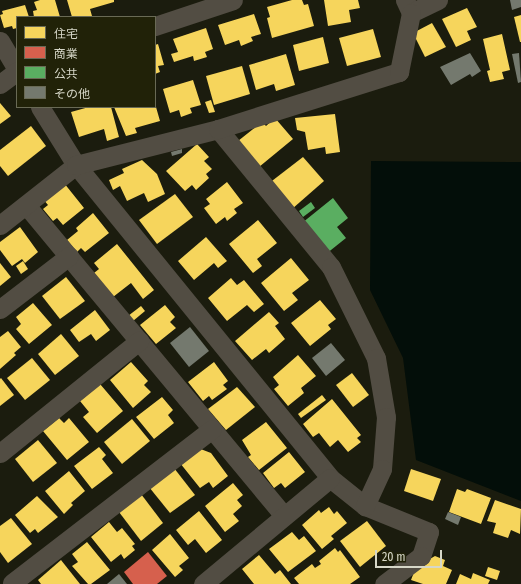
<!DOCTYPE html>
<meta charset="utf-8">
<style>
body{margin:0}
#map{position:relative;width:521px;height:584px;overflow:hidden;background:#1b1c0e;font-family:"Fira Sans Condensed","Noto Sans JP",sans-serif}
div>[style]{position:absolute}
.water>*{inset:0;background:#030e09}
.homes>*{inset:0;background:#f6d55c}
.shops>*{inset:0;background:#d6604d}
.public>*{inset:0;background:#5aae61}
.building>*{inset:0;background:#74796e}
.street>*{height:19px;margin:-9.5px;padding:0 9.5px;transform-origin:9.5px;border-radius:9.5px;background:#524d43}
span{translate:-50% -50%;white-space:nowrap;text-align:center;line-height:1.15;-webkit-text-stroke:4px #212208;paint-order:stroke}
.legend{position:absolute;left:16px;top:16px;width:140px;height:92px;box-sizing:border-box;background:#212208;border:1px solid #696a55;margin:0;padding:5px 7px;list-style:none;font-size:12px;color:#d6d7c8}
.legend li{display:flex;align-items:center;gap:8px;height:20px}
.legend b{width:20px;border:1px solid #696a55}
.scale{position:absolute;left:375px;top:550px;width:67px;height:18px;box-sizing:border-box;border:2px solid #d6d7c8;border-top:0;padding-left:5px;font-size:12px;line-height:14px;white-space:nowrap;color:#d6d7c8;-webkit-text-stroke:3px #212208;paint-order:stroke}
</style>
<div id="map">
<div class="water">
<div style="clip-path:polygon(371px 161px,521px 162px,521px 501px,416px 460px,403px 358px,370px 290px)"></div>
</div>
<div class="homes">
<div style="clip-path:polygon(40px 0,55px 0,60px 17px,34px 17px,33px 11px,37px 10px,34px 2px)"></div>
<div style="clip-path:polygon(67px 0,114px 0,114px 2px,90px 9px,92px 16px,72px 17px)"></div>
<div style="clip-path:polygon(292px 0,302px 0,304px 5px,308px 4px,314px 26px,272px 38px,267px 18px,270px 17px,267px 7px)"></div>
<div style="clip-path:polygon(324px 0,358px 0,360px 8px,349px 10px,351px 22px,328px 26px)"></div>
<div style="clip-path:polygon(25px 5px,29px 17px,17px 17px,17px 28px,13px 29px,12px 26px,4px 28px,0 15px,3px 14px,2px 11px)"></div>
<div style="clip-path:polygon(467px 8px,477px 27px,467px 31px,471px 40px,456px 47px,442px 19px)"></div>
<div style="clip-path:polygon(254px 14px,261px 34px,251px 37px,253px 41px,241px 46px,239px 40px,225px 45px,218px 25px)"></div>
<div style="clip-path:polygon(521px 15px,521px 42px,520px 42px,514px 17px)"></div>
<div style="clip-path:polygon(432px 23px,446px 47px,425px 57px,413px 33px)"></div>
<div style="clip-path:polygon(206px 28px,213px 49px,205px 52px,207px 57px,194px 61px,193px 56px,174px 62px,171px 54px,178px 52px,173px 39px)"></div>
<div style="clip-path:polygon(373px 29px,381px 57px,347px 66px,339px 38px)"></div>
<div style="clip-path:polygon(502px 34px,510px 70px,502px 72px,504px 79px,490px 82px,487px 71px,490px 70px,483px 39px)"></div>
<div style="clip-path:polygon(323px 37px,329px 63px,299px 71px,293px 45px)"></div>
<div style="clip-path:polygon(158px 44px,164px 65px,158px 66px,160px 72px,155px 74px,155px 45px)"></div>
<div style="clip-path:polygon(286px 54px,295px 85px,276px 91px,274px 84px,256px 90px,249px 65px)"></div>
<div style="clip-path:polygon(242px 66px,250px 94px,214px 105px,206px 76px)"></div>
<div style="clip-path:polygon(193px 80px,201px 105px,190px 108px,192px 113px,181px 117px,179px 110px,170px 113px,163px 89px)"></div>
<div style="clip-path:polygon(211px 100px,215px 112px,209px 113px,205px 102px)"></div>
<div style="clip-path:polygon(0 103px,11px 116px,0 124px)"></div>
<div style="clip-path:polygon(89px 107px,111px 107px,119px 137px,107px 141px,104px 129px,79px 137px,71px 112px)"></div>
<div style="clip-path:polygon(114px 107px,156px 107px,160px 121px,135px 128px,137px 133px,126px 136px)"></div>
<div style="clip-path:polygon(335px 114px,340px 152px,326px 154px,325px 147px,308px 150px,305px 132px,297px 130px,295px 118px)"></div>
<div style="clip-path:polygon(275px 118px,293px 139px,259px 167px,238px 141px,262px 122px,266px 126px)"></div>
<div style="clip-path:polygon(31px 126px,46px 146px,8px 176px,0 166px,0 150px)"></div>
<div style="clip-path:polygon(197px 144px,209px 157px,204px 161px,212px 169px,206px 174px,209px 178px,196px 190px,192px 185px,185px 191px,166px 171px)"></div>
<div style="clip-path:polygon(303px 157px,324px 181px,292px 209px,268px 184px)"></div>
<div style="clip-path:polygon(142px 160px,157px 174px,165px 194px,148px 202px,144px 193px,127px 201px,120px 186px,113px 190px,109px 180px,124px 173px,122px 169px)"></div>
<div style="clip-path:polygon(227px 182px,243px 203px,234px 209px,237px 213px,227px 221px,225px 217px,216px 224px,204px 208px,210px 204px,206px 199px)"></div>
<div style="clip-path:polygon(64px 183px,84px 208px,63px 225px,57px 218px,53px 221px,43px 209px,48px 205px,43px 199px)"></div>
<div style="clip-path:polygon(175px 194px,193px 217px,157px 244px,139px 220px)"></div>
<div style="clip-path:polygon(93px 213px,109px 233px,85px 252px,81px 248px,77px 252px,67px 240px,78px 231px,76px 228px)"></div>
<div style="clip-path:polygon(258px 220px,277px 243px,257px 259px,262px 266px,253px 273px,229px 244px)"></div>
<div style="clip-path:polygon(20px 227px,38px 252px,25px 263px,22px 259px,12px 266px,0 250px,0 242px)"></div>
<div style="clip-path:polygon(206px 237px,227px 261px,218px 268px,214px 263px,194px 280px,178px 261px)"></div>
<div style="clip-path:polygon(117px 244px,154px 290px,143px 299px,131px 283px,113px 297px,94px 273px,99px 269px,94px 263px)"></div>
<div style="clip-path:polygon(291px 258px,309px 280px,292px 293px,298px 300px,284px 311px,261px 283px)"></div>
<div style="clip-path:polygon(23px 261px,28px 269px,21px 274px,16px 266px)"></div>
<div style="clip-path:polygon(0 263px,11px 277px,0 286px)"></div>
<div style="clip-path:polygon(66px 277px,85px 301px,60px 319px,42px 296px)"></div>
<div style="clip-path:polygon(231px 278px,237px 285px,244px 280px,264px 304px,254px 312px,247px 305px,227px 321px,208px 298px)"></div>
<div style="clip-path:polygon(320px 300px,336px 319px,328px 325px,331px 329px,310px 346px,291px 323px)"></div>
<div style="clip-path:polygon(33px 303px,52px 325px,29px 344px,16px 329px,21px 324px,16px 317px)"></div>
<div style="clip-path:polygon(165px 305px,175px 317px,170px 322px,176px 328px,156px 344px,140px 325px)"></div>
<div style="clip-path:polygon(141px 306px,145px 311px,133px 321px,128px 316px)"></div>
<div style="clip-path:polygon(95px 310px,110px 330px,96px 341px,91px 334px,79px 342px,70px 330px)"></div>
<div style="clip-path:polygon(269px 312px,279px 323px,275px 326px,285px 339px,269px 353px,266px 349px,252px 360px,235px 341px)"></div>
<div style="clip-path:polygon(8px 331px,21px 347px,14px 353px,16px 355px,0 369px,0 337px)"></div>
<div style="clip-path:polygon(61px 334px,79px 356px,55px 375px,38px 354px)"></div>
<div style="clip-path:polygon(298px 355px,316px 376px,301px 388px,304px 393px,288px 406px,274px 389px,279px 385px,273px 377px)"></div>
<div style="clip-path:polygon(32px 358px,50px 380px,25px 400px,7px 378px)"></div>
<div style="clip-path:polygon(131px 362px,148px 381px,144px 385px,151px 392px,133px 408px,110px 380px)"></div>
<div style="clip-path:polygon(214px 362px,228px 381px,223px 385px,227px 389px,212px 400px,209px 396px,203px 401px,188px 382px)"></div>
<div style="clip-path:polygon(352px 373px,369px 395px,353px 407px,336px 385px)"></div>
<div style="clip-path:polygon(1px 378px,14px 395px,0 406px,0 379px)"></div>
<div style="clip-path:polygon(100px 384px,123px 411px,97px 433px,83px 417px,89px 412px,80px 401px)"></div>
<div style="clip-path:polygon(237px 387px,255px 407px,226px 430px,208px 409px)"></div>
<div style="clip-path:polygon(322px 395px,326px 400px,301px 418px,298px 414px)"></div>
<div style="clip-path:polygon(162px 397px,173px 410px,168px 415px,174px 423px,154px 439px,136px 417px)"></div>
<div style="clip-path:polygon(332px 399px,361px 435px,357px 438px,361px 442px,348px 452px,338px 440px,330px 447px,319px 433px,313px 437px,303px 424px)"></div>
<div style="clip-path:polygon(59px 418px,64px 423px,69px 418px,89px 442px,67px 460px,43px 431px)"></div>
<div style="clip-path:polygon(132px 419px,150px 441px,122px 464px,104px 442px)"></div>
<div style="clip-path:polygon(266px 422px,287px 448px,259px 470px,248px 457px,251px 455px,242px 440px)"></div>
<div style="clip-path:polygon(38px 440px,57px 463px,33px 482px,15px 459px)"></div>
<div style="clip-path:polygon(99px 447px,106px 455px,102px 459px,113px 473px,92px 489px,74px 466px)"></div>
<div style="clip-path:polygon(198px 448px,211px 453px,228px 476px,213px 488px,209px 482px,200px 488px,180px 463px)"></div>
<div style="clip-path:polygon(289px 452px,305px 472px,285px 488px,281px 483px,274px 488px,263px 473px)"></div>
<div style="clip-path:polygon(174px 468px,195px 495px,170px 513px,149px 487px)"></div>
<div style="clip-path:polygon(411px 469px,441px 479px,433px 501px,404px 491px)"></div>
<div style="clip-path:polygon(69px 471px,85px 491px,71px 503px,73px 505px,64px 514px,45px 491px)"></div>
<div style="clip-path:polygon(233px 483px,243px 495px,237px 500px,242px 506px,233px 514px,239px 521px,225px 532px,205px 506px)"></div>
<div style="clip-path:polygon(457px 489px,465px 492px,467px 489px,491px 498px,481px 524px,449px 512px)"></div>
<div style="clip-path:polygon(141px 494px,163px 523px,141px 541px,119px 512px)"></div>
<div style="clip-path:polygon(37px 496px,58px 517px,38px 533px,35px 529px,30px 533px,15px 515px)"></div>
<div style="clip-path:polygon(495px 500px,521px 509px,520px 534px,511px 530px,508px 538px,493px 533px,496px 523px,487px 521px)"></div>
<div style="clip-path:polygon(329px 507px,334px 514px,337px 511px,347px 523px,331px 536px,334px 539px,322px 549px,302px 525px,319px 510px,321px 513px)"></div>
<div style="clip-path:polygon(199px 511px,222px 540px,206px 553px,195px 539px,188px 545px,176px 530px)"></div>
<div style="clip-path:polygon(11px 518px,32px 544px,8px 563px,0 552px,0 526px)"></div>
<div style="clip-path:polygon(367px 521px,386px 546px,360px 567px,340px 541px)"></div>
<div style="clip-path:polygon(109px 522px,117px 532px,122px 528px,135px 544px,132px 546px,135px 550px,124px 559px,121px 554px,111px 562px,91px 537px)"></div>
<div style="clip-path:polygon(292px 532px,299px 540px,304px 536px,316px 551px,288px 572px,269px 549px)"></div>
<div style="clip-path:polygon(170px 534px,189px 558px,179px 566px,183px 570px,175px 577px,152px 550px)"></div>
<div style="clip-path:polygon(87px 542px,110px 570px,91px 584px,88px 584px,72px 566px,78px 562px,72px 554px)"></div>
<div style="clip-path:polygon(335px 548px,338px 552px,340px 550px,360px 577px,350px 584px,299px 584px,294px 578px,312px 564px,315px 568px,321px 564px,319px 561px)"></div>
<div style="clip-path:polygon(259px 555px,275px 574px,280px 570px,291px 584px,254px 584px,242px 569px)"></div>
<div style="clip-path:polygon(435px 556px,445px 560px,443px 566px,452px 570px,446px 584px,423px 584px,411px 580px,416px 567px)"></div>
<div style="clip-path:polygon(61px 560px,80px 584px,41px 584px,38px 580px)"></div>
<div style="clip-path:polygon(488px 567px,500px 571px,497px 580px,485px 576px)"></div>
<div style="clip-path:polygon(473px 573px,490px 580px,488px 584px,456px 584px,460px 574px,471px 579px)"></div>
</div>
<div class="shops">
<div style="clip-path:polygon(148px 552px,167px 576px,157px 584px,133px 584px,124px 572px)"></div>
</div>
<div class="public">
<div style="clip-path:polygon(333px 198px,348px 218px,337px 227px,346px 238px,326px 254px,302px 223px)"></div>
<div style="clip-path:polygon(311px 202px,315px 208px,303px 217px,299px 211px)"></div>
</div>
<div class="building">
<div style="clip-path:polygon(510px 0,521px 0,521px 7px,512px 10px)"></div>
<div style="clip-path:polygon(470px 53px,481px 71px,472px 77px,470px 74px,451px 85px,440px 67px)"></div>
<div style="clip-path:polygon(519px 53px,521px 82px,518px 83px,512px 54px)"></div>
<div style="clip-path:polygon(182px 149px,182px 153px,172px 156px,171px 152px)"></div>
<div style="clip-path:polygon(190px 327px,209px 351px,189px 367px,170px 343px)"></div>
<div style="clip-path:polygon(331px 343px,345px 360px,326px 376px,312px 358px)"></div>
<div style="clip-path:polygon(448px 512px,461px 517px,458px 525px,445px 519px)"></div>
<div style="clip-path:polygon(119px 574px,127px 584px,107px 584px)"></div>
</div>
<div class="street">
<div style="left:405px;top:0;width:14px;rotate:65deg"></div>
<div style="left:411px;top:13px;width:30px;rotate:-26deg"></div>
<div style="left:155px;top:26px;width:82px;rotate:-18.4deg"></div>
<div style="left:0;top:41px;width:33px;rotate:59deg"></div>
<div style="left:0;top:84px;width:21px;rotate:-37deg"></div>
<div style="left:40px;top:107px;width:68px;rotate:58.2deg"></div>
<div style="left:76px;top:165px;width:403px;rotate:50.9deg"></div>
<div style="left:330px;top:478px;width:45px;rotate:38.7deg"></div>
<div style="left:365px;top:506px;width:69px;rotate:22.1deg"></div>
<div style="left:429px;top:532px;width:25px;rotate:108deg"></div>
<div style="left:421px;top:556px;width:46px;rotate:142.9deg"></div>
<div style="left:218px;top:129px;width:178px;rotate:50.7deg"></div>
<div style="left:331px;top:267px;width:102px;rotate:63.7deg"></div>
<div style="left:376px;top:358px;width:60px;rotate:80.4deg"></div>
<div style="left:386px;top:417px;width:52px;rotate:94.4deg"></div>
<div style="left:382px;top:469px;width:41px;rotate:114.7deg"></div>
<div style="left:26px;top:205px;width:404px;rotate:50.3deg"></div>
<div style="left:0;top:225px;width:97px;rotate:-38.3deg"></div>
<div style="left:76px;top:165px;width:146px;rotate:-14.2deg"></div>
<div style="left:218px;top:129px;width:190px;rotate:-17.5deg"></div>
<div style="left:399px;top:72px;width:60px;rotate:-78.5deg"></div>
<div style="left:0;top:309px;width:87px;rotate:-37.5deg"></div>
<div style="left:0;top:453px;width:179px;rotate:-38.9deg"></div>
<div style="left:12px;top:583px;width:252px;rotate:-37.6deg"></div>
<div style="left:203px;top:584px;width:165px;rotate:-39.8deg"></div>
</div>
<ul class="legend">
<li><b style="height:11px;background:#f6d55c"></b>住宅</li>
<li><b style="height:11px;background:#d6604d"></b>商業</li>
<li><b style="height:11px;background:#5aae61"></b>公共</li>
<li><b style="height:11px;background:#74796e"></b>その他</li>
</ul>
<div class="scale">20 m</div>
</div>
